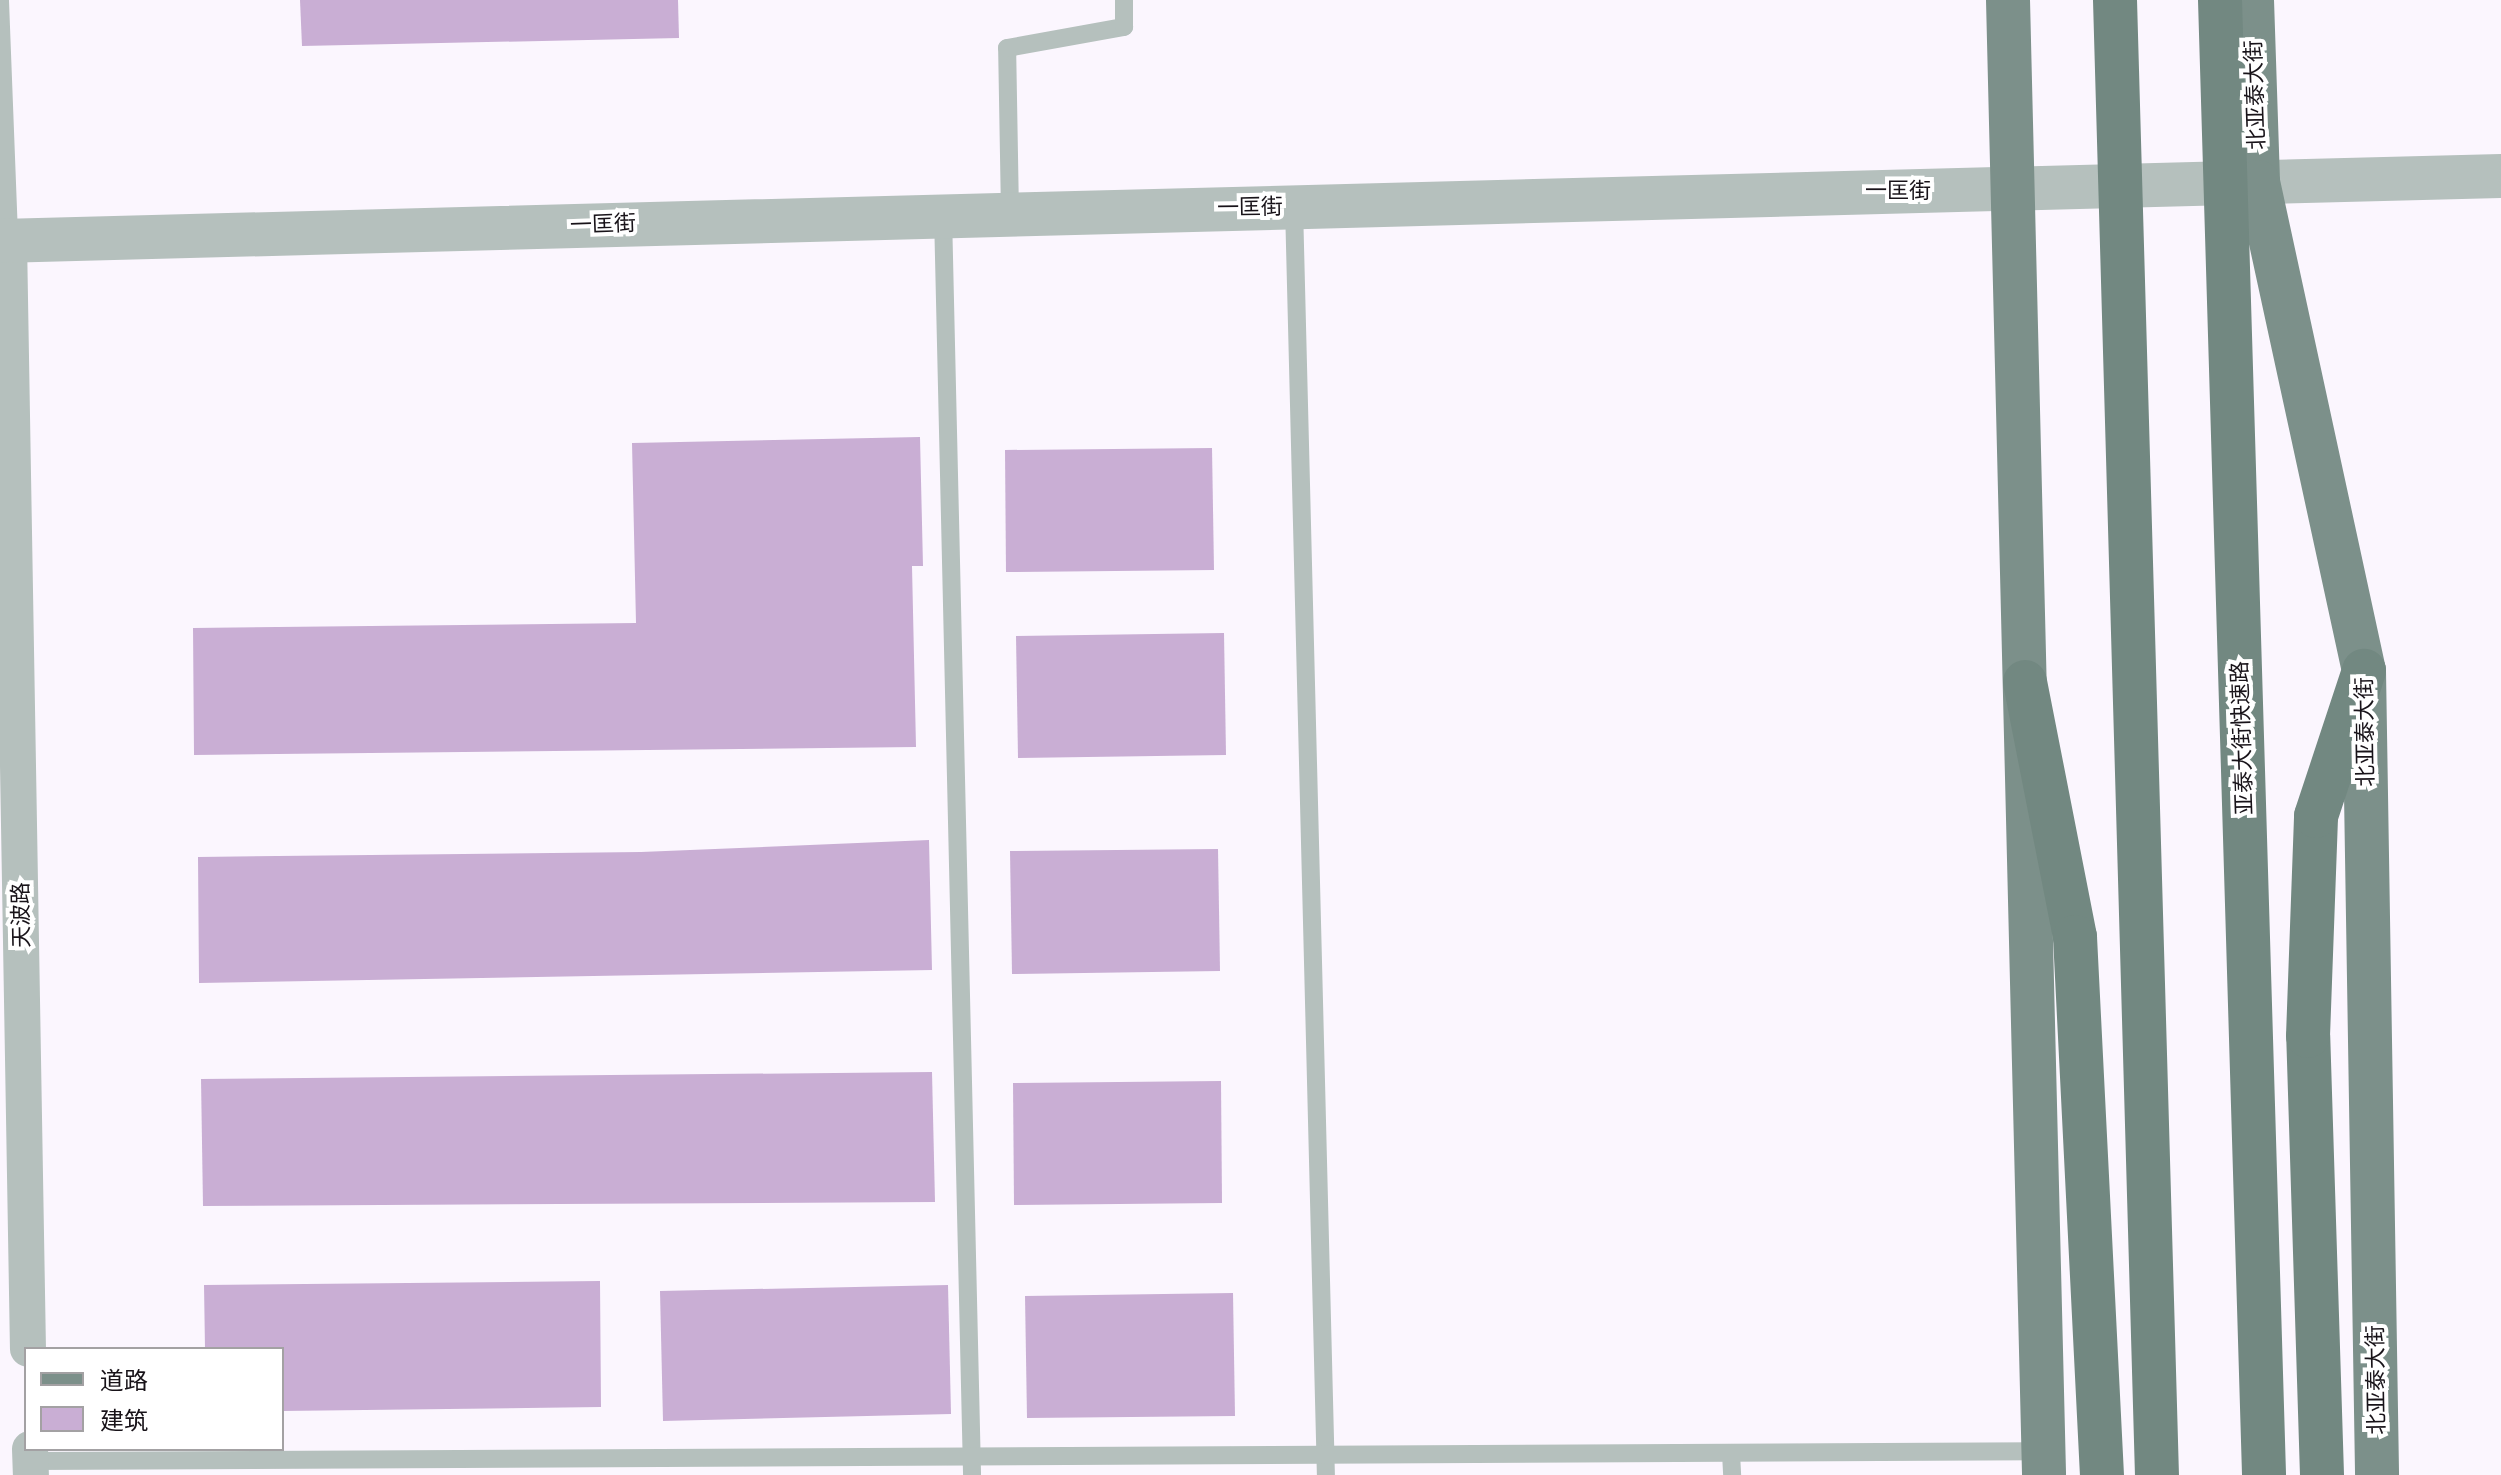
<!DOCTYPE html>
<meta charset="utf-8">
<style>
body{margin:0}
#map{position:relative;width:2501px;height:1475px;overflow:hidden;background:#fbf6fe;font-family:"Titillium Web","Noto Sans SC",sans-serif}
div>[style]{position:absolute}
.building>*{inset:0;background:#c9aed4}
.service>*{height:18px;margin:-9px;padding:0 9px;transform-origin:9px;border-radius:9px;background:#b5c0bd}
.minor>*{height:36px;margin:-18px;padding:0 18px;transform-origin:18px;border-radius:18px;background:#b5c0bd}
.tertiary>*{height:44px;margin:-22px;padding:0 22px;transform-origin:22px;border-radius:22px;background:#b5c0bd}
.primary>*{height:44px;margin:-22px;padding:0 22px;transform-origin:22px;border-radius:22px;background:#7c908a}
.trunk>*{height:44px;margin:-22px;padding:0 22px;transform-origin:22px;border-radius:22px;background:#728881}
span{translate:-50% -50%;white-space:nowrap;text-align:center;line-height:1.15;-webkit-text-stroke:8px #fff;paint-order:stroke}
.street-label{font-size:22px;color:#181319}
.legend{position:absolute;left:24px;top:1347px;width:260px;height:104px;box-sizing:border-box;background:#fff;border:2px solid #a3a1a3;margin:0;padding:10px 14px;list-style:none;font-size:24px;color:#181319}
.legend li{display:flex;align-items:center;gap:16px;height:40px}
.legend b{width:40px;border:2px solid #a3a1a3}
</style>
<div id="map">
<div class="building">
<div style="clip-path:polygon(300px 0,678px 0,679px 38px,302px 46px)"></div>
<div style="clip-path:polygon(920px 437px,923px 566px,912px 566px,916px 747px,194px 755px,193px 628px,636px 623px,632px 443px)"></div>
<div style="clip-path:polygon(1212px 448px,1214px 570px,1006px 572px,1005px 450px)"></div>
<div style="clip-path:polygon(1224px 633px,1226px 755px,1018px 758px,1016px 636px)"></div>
<div style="clip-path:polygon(929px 840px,932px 970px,199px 983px,198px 857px,641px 852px)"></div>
<div style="clip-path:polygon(1218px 849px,1220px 971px,1012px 974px,1010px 851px)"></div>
<div style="clip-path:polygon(932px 1072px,935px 1202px,203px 1206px,201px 1079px)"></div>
<div style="clip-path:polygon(1221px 1081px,1222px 1203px,1014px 1205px,1013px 1083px)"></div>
<div style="clip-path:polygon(600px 1281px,601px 1407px,282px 1411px,282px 1349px,205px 1349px,204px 1285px)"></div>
<div style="clip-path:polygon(948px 1285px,951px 1414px,663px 1421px,660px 1291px)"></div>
<div style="clip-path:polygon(1233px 1293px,1235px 1416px,1027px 1418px,1025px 1296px)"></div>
</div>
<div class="service">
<div style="left:0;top:1px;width:239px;rotate:87.8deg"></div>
<div style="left:1294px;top:206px;width:1269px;rotate:88.56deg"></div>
<div style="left:1010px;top:213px;width:165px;rotate:-91deg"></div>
<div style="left:1007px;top:48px;width:119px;rotate:-10.2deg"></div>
<div style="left:1124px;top:27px;width:27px;rotate:-90deg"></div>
<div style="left:943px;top:214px;width:1261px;rotate:88.68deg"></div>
<div style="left:1731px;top:1453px;width:22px;rotate:87deg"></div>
<div style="left:30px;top:1461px;width:2013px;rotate:-0.28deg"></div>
</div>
<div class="minor">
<div style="left:9px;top:240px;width:1109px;rotate:89.02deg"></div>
<div style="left:30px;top:1449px;width:26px;rotate:88deg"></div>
</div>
<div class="tertiary">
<div style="left:0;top:241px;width:2502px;rotate:-1.49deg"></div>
</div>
<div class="primary">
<div style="left:2008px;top:0;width:1475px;rotate:88.6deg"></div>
<div style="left:2252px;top:0;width:182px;rotate:88.1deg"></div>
<div style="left:2258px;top:182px;width:500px;rotate:77.77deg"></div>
<div style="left:2364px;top:671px;width:804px;rotate:89.07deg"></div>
</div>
<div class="trunk">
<div style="left:2115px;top:0;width:1476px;rotate:88.37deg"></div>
<div style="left:2220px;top:0;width:1476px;rotate:88.29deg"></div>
<div style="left:2025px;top:682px;width:260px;rotate:78.9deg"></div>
<div style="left:2075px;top:937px;width:539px;rotate:87.13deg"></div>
<div style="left:2322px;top:1475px;width:439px;rotate:-91.8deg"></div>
<div style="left:2308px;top:1036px;width:220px;rotate:-87.9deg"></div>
<div style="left:2316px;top:816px;width:153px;rotate:-71.7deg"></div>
</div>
<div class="street-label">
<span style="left:2255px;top:95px;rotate:-92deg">北亚泰大街</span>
<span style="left:1898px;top:191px">一匡街</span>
<span style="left:1250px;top:207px;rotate:-1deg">一匡街</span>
<span style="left:603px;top:224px;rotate:-2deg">一匡街</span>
<span style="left:2365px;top:732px;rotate:-91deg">北亚泰大街</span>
<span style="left:2242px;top:738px;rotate:-92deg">亚泰大街快速路</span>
<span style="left:21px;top:915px;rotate:-91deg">天波路</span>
<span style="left:2376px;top:1380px;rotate:-91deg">北亚泰大街</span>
</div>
<ul class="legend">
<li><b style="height:10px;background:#7c908a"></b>道路</li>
<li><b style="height:22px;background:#c9aed4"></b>建筑</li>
</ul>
</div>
